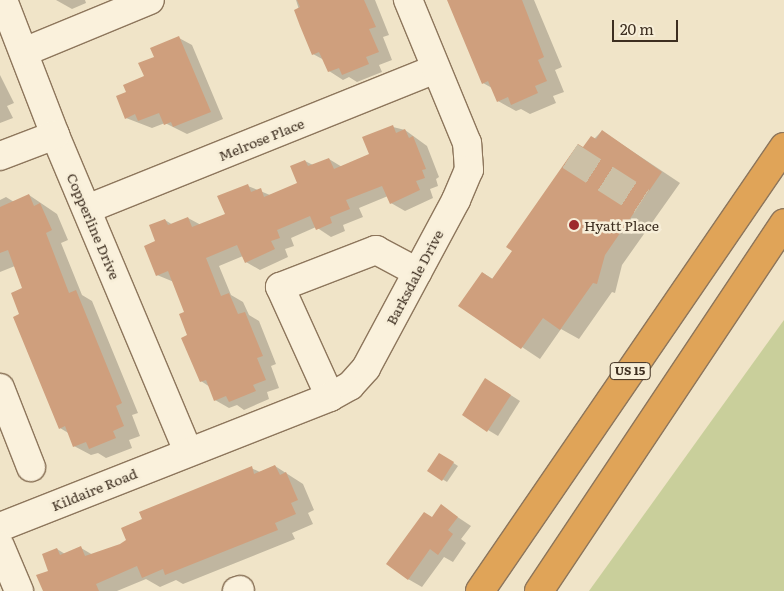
<!DOCTYPE html>
<style>
body{margin:0}
#map{position:relative;width:784px;height:591px;overflow:hidden;background:#f0e4c8;font-family:Literata,serif}
div>[style]{position:absolute}
.green>*{inset:0;background:#c9cf9b}
.shadow>*{inset:0;background:#0003}
.building>*{inset:0;background:#cf9f7d}
.minor-tunnel>*{height:28px;margin-top:-14px;transform-origin:0;background:repeating-linear-gradient(90deg,#ccc0a6 0 28px,transparent 0 42px)}
.roads{filter:drop-shadow(1px 0 #8d765c) drop-shadow(-1px 0 #8d765c) drop-shadow(0 1px #8d765c) drop-shadow(0 -1px #8d765c)}
.minor>*{height:28px;margin:-14px;padding:0 14px;transform-origin:14px;border-radius:14px;background:#faf1dc}
.highway>*{height:28px;margin:-14px;padding:0 14px;transform-origin:14px;border-radius:14px;background:#e0a458}
.dots>*{width:14px;height:14px;translate:-50% -50%;box-sizing:border-box;border:2px solid #f7eed8;border-radius:50%}
span{translate:-50% -50%;white-space:nowrap;text-align:center;line-height:1.15;-webkit-text-stroke:5px #f7eed8;paint-order:stroke}
.shield-label span{padding:1px 4px;background:#f7eed8;border:1px solid;border-radius:4px;-webkit-text-stroke-width:0}
.shield-label{font-size:12px;color:#3d2e20;font-weight:700}
.street-label{font-size:14px;color:#3d2e20}
.poi-label{font-size:14px;color:#3d2e20}
.left{translate:0 -50%;text-align:left}
.scale{position:absolute;left:612px;top:20px;width:66px;height:22px;box-sizing:border-box;border:2px solid #3d2e20;border-top:0;padding-left:6px;font-size:15px;line-height:18px;white-space:nowrap;color:#3d2e20;-webkit-text-stroke:4px #f7eed8;paint-order:stroke}
</style>
<div id="map">
<div class="green">
<div style="clip-path:polygon(784px 320px,784px 591px,589px 591px)"></div>
</div>
<div class="shadow">
<div style="clip-path:polygon(56px 0,85px 0,86px 3px,72px 9px)"></div>
<div style="clip-path:polygon(296px 0,375px 0,389px 35px,383px 37px,392px 60px,379px 65px,382px 72px,357px 82px,349px 77px,343px 80px,329px 71px,324px 60px,313px 54px)"></div>
<div style="clip-path:polygon(449px 0,534px 0,562px 67px,555px 70px,564px 92px,553px 96px,556px 103px,530px 114px,521px 109px,516px 111px,498px 101px,492px 88px,483px 83px)"></div>
<div style="clip-path:polygon(179px 38px,192px 45px,223px 119px,187px 134px,165px 123px,152px 128px,126px 118px,127px 92px,145px 77px,156px 58px)"></div>
<div style="clip-path:polygon(0 75px,14px 103px,7px 106px,13px 118px,0 123px)"></div>
<div style="clip-path:polygon(393px 127px,405px 130px,427px 146px,439px 177px,436px 179px,438px 186px,430px 189px,433px 198px,405px 211px,391px 203px,388px 196px,359px 208px,363px 217px,343px 225px,345px 231px,331px 237px,316px 227px,291px 238px,294px 246px,285px 249px,288px 257px,260px 270px,246px 262px,243px 256px,219px 266px,231px 295px,243px 302px,249px 315px,259px 321px,276px 364px,271px 366px,279px 388px,267px 392px,269px 399px,244px 410px,237px 405px,229px 408px,215px 400px,210px 387px,201px 381px,186px 312px,174px 282px,157px 275px,157px 242px,165px 220px,173px 225px,188px 218px,201px 225px,226px 215px,248px 186px,270px 195px,298px 184px,305px 161px,313px 165px,329px 159px,342px 167px,371px 155px)"></div>
<div style="clip-path:polygon(602px 131px,680px 183px,622px 265px,615px 293px,612px 292px,579px 339px,561px 329px,540px 359px,460px 306px,483px 273px,493px 279px,584px 149px)"></div>
<div style="clip-path:polygon(29px 195px,57px 214px,68px 240px,61px 243px,82px 295px,92px 301px,138px 413px,132px 415px,140px 436px,129px 440px,132px 448px,106px 458px,98px 453px,91px 455px,74px 446px,70px 434px,60px 428px,21px 315px,24px 289px,15px 266px,0 272px,0 200px,6px 197px,14px 202px)"></div>
<div style="clip-path:polygon(495px 385px,520px 401px,498px 436px,463px 415px)"></div>
<div style="clip-path:polygon(440px 454px,458px 466px,447px 482px,429px 471px)"></div>
<div style="clip-path:polygon(275px 466px,303px 484px,314px 510px,308px 513px,313px 524px,292px 533px,295px 539px,183px 584px,176px 580px,160px 587px,146px 579px,117px 591px,44px 591px,57px 549px,65px 554px,81px 548px,93px 555px,120px 545px,251px 468px,260px 472px)"></div>
<div style="clip-path:polygon(441px 506px,471px 526px,461px 539px,466px 543px,453px 562px,444px 557px,422px 587px,408px 579px)"></div>
</div>
<div class="building">
<div style="clip-path:polygon(297px 0,364px 0,376px 27px,369px 29px,379px 52px,366px 57px,369px 64px,342px 75px,339px 68px,328px 72px,319px 52px,312px 55px,300px 26px,294px 10px,300px 7px)"></div>
<div style="clip-path:polygon(447px 0,522px 0,544px 57px,538px 60px,547px 81px,535px 86px,538px 93px,511px 105px,508px 97px,497px 102px,488px 81px,482px 84px)"></div>
<div style="clip-path:polygon(179px 36px,211px 112px,173px 127px,171px 122px,164px 125px,159px 113px,138px 121px,135px 114px,125px 119px,116px 96px,126px 92px,123px 85px,144px 76px,138px 63px,154px 57px,150px 48px)"></div>
<div style="clip-path:polygon(393px 125px,396px 133px,405px 129px,409px 138px,413px 136px,426px 169px,422px 170px,425px 178px,416px 181px,420px 190px,390px 204px,382px 186px,346px 200px,350px 209px,330px 217px,332px 223px,316px 230px,310px 216px,277px 230px,280px 238px,271px 241px,275px 249px,245px 263px,237px 245px,206px 258px,221px 296px,229px 293px,238px 314px,245px 312px,263px 356px,257px 358px,266px 380px,253px 385px,256px 391px,229px 402px,226px 396px,214px 401px,206px 380px,200px 382px,181px 338px,187px 335px,179px 314px,184px 312px,168px 271px,156px 276px,144px 246px,155px 241px,149px 225px,165px 219px,168px 225px,188px 217px,192px 227px,225px 214px,217px 196px,248px 184px,251px 192px,261px 188px,264px 197px,297px 183px,290px 166px,305px 160px,308px 166px,329px 158px,334px 169px,369px 154px,362px 137px)"></div>
<div style="clip-path:polygon(602px 130px,662px 172px,605px 255px,597px 284px,593px 283px,560px 330px,543px 318px,521px 349px,458px 306px,482px 272px,492px 279px,512px 251px,506px 247px,578px 144px,583px 147px,591px 136px,596px 139px)"></div>
<div style="clip-path:polygon(29px 194px,34px 206px,40px 203px,52px 230px,46px 233px,69px 293px,76px 290px,122px 403px,116px 406px,124px 426px,113px 431px,116px 438px,89px 449px,86px 442px,73px 447px,65px 426px,59px 429px,13px 317px,19px 314px,11px 293px,22px 288px,8px 250px,0 253px,0 207px)"></div>
<div style="clip-path:polygon(485px 378px,511px 395px,487px 432px,462px 415px)"></div>
<div style="clip-path:polygon(439px 453px,454px 462px,442px 481px,427px 471px)"></div>
<div style="clip-path:polygon(275px 465px,280px 475px,286px 472px,298px 500px,291px 503px,296px 514px,275px 523px,278px 530px,165px 575px,163px 569px,142px 578px,137px 566px,96px 584px,99px 591px,43px 591px,36px 575px,48px 571px,42px 554px,57px 548px,60px 555px,81px 546px,85px 556px,120px 544px,126px 540px,121px 528px,142px 519px,139px 512px,252px 466px,254px 474px)"></div>
<div style="clip-path:polygon(441px 504px,458px 517px,448px 530px,453px 534px,438px 555px,430px 549px,408px 580px,386px 564px,424px 512px,432px 517px)"></div>
</div>
<div class="minor-tunnel">
<div style="left:570px;top:156px;width:85px;rotate:32.6deg"></div>
</div>
<div class="roads">
<div class="minor">
<div style="left:3px;top:0;width:145px;rotate:68.9deg"></div>
<div style="left:55px;top:135px;width:343px;rotate:67.2deg"></div>
<div style="left:24px;top:52px;width:136px;rotate:-22.4deg"></div>
<div style="left:0;top:156px;width:59px;rotate:-20.9deg"></div>
<div style="left:87px;top:209px;width:375px;rotate:-21.9deg"></div>
<div style="left:0;top:388px;width:85px;rotate:68.6deg"></div>
<div style="left:330px;top:397px;width:121px;rotate:-114.4deg"></div>
<div style="left:280px;top:287px;width:103px;rotate:-21.1deg"></div>
<div style="left:376px;top:250px;width:47px;rotate:28.2deg"></div>
<div style="left:0;top:527px;width:355px;rotate:-21.5deg"></div>
<div style="left:330px;top:397px;width:23px;rotate:-29deg"></div>
<div style="left:350px;top:386px;width:24px;rotate:-48deg"></div>
<div style="left:366px;top:368px;width:191px;rotate:-61.8deg"></div>
<div style="left:456px;top:200px;width:33px;rotate:-67deg"></div>
<div style="left:469px;top:170px;width:27px;rotate:-94deg"></div>
<div style="left:467px;top:143px;width:155px;rotate:-112.4deg"></div>
<div style="left:0;top:546px;width:49px;rotate:67.1deg"></div>
<div style="left:237px;top:591px;width:3px;rotate:-18deg"></div>
</div>
<div class="highway">
<div style="left:480px;top:591px;width:538px;rotate:-55.6deg"></div>
<div style="left:539px;top:591px;width:442px;rotate:-56.3deg"></div>
</div>
</div>
<div class="dots">
<div style="left:574px;top:225px;background:#9e2a2b"></div>
</div>
<div class="shield-label">
<span style="left:630px;top:371px">US 15</span>
</div>
<div class="street-label">
<span style="left:261px;top:139px;rotate:-22deg">Melrose Place</span>
<span style="left:94px;top:226px;rotate:67deg">Copperline Drive</span>
<span style="left:414px;top:277px;rotate:-62deg">Barksdale Drive</span>
<span style="left:94px;top:489px;rotate:-22deg">Kildaire Road</span>
</div>
<div class="poi-label">
<span class="left" style="left:584px;top:225px">Hyatt Place</span>
</div>
<div class="scale">20 m</div>
</div>
